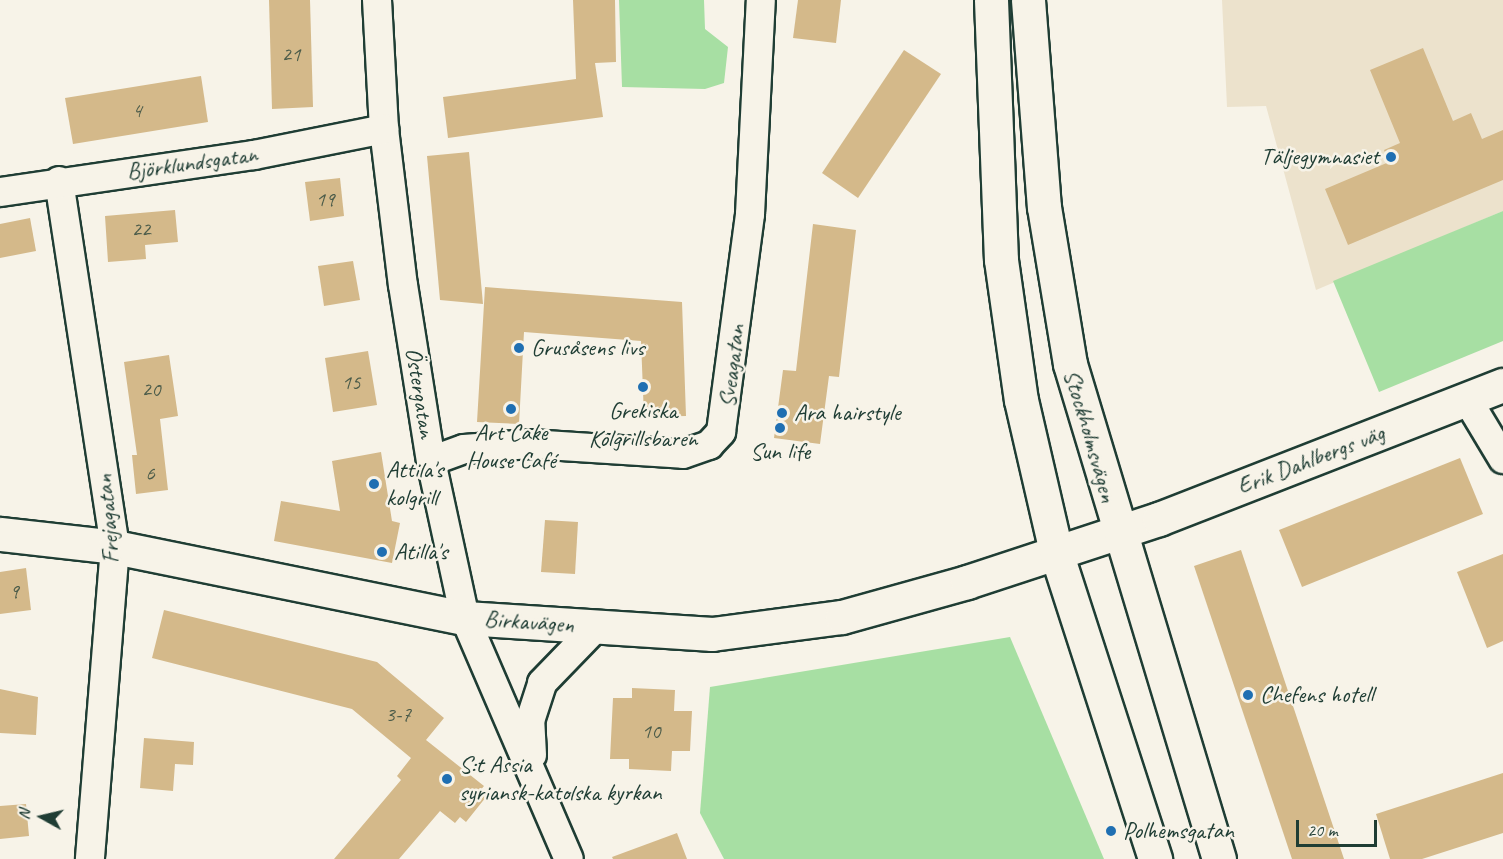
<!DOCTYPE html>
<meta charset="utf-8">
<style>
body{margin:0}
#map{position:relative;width:1503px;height:859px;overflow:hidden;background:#f7f3e8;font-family:Caveat,sans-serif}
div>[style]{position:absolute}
.built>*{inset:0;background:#ece2cc}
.green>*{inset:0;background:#a7dfa3}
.building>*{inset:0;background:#d4b98a}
.roads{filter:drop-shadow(2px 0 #1f3d34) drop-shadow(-2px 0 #1f3d34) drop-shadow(0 2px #1f3d34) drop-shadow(0 -2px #1f3d34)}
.minor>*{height:28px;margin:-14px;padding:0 14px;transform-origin:14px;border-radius:14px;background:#f7f3e8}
.tertiary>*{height:33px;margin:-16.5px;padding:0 16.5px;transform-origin:16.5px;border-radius:16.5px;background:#f7f3e8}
.secondary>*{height:33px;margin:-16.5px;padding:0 16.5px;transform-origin:16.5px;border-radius:16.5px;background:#f7f3e8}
.dots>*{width:16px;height:16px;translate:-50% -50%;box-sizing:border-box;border:3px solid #f7f3e8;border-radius:50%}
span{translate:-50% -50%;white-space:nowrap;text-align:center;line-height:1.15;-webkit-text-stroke:5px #f7f3e8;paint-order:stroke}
.number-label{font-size:21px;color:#4c5c4a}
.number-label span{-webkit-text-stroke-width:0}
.poi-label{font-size:24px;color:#1f3d34}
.right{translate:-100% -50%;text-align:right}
.left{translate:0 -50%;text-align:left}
.street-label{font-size:24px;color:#1f3d34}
.north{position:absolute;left:12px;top:787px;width:60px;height:60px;-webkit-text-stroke:4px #f7f3e8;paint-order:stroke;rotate:278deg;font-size:16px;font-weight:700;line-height:24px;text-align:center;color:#1f3d34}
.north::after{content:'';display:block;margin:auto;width:21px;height:27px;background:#1f3d34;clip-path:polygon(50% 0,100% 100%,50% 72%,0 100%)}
.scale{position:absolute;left:1296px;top:820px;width:81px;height:27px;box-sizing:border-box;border:3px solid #1f3d34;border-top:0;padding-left:8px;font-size:18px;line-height:21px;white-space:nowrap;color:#1f3d34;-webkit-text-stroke:4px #f7f3e8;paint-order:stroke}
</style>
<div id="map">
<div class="built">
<div style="clip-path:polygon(1222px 0,1503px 0,1503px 211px,1316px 290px,1266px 106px,1227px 107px)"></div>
</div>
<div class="green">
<div style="clip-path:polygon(619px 0,704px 0,705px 29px,728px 47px,724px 83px,705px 89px,622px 87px)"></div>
<div style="clip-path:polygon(1503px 211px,1503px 341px,1379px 392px,1333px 281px)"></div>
<div style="clip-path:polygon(1010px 637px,1104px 859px,724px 859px,700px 813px,710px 687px)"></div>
</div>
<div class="building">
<div style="clip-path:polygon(269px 0,310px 0,313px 107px,272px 109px)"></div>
<div style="clip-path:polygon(573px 0,615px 0,616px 62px,595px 63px,603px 117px,448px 138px,443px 97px,576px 79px)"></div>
<div style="clip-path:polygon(798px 0,841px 0,836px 43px,793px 38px)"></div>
<div style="clip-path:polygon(1423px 48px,1453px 121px,1471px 113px,1482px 139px,1503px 130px,1503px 180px,1348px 245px,1325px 189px,1389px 162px,1384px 150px,1400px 143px,1370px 70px)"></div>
<div style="clip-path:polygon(904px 50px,941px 74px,858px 198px,822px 173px)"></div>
<div style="clip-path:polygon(201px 76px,208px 122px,73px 144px,65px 98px)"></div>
<div style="clip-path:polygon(469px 152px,483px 304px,440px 300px,427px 156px)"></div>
<div style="clip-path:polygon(340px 178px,344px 216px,310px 221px,305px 182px)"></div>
<div style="clip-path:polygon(175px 210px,178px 242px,145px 245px,146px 259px,108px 262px,105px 216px)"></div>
<div style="clip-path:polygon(30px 218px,36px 251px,0 258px,0 224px)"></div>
<div style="clip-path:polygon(813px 224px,856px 230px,839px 377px,829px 376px,820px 444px,774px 438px,783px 370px,796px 371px)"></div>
<div style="clip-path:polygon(353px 261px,360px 300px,324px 306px,318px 266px)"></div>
<div style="clip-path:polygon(485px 287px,682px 302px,686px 416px,644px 417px,641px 341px,524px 332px,519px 424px,477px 422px)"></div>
<div style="clip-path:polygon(368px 351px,377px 405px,333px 412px,325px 358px)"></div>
<div style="clip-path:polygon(169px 355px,178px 416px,160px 419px,168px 490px,136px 494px,132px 455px,137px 455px,124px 362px)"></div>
<div style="clip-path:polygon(381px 452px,392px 521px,400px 523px,392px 563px,274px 541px,281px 501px,340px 511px,332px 461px)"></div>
<div style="clip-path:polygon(1460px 458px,1483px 514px,1302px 587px,1279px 530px)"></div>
<div style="clip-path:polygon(545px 520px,578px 522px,575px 574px,541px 572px)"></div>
<div style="clip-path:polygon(1241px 550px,1344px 859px,1292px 859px,1194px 566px)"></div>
<div style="clip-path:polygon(1503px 554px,1503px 641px,1487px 648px,1457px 572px)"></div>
<div style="clip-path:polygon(26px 568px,31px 610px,0 614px,0 572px)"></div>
<div style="clip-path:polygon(164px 610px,377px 662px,444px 718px,426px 740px,484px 786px,479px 792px,486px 797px,466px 822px,460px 817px,455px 823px,440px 811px,399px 859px,334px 859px,401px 780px,397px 776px,411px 758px,352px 709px,152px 658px)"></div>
<div style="clip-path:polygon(632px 688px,675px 690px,674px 711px,692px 711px,690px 751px,672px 751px,671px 771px,629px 769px,629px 759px,610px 759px,613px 698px,632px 698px)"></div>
<div style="clip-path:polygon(0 689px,38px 697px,36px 735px,0 733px)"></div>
<div style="clip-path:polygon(144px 738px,194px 742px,193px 765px,175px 764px,173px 791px,140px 788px)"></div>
<div style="clip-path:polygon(1503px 773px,1503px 833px,1422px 859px,1390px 859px,1376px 814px)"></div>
<div style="clip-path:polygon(26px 804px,29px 836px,0 839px,0 806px)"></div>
<div style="clip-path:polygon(677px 833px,687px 859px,613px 859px,612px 857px)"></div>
</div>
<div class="roads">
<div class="minor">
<div style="left:377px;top:0;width:129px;rotate:86.9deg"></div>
<div style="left:384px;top:129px;width:157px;rotate:83.1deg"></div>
<div style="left:403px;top:285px;width:178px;rotate:81deg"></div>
<div style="left:431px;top:461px;width:161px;rotate:77.8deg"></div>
<div style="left:465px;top:618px;width:262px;rotate:66.7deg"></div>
<div style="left:59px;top:181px;width:370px;rotate:81.3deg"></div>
<div style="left:115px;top:547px;width:313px;rotate:94.6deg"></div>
<div style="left:0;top:192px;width:257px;rotate:-8.3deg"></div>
<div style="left:254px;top:155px;width:133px;rotate:-11.3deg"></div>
<div style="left:1467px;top:399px;width:70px;rotate:59deg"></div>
<div style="left:431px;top:461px;width:35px;rotate:-20deg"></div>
<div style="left:464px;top:449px;width:66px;rotate:-4.3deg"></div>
<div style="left:530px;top:444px;width:153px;rotate:3.7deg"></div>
<div style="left:683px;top:454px;width:28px;rotate:-19deg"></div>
<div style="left:709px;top:445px;width:18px;rotate:-47deg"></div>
<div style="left:721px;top:432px;width:220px;rotate:-82.4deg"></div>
<div style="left:750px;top:214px;width:214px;rotate:-87.1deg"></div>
<div style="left:532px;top:755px;width:34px;rotate:-93deg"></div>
<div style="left:530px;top:721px;width:40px;rotate:-72deg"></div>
<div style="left:542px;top:683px;width:79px;rotate:-46deg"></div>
</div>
<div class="tertiary">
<div style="left:0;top:534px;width:116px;rotate:6.4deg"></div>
<div style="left:115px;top:547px;width:357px;rotate:11.5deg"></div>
<div style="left:465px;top:618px;width:248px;rotate:3.7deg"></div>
<div style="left:712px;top:634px;width:131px;rotate:-7.5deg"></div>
<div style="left:842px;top:617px;width:130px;rotate:-15.6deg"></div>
<div style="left:967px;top:582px;width:202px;rotate:-18.2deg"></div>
<div style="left:1159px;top:519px;width:369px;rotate:-21.3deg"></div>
</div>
<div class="secondary">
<div style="left:991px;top:0;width:260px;rotate:87.8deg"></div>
<div style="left:1001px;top:260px;width:141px;rotate:81.9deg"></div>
<div style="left:1021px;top:400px;width:156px;rotate:77deg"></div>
<div style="left:1056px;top:552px;width:323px;rotate:72.1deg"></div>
<div style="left:1028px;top:0;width:208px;rotate:85.6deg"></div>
<div style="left:1044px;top:207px;width:159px;rotate:80.6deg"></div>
<div style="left:1070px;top:364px;width:517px;rotate:73.25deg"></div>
</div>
</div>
<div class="dots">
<div style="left:1391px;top:157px;background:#1f6fb2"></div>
<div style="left:519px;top:348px;background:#1f6fb2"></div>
<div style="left:643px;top:387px;background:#1f6fb2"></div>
<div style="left:511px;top:409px;background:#1f6fb2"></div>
<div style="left:782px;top:413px;background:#1f6fb2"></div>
<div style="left:780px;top:428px;background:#1f6fb2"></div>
<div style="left:374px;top:484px;background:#1f6fb2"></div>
<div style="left:382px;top:552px;background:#1f6fb2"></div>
<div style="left:1248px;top:695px;background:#1f6fb2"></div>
<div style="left:447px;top:779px;background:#1f6fb2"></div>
<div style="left:1111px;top:831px;background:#1f6fb2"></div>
</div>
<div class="number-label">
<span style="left:291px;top:54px">21</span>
<span style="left:137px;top:110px">4</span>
<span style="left:325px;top:199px">19</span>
<span style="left:141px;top:229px">22</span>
<span style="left:351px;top:382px">15</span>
<span style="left:151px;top:389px">20</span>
<span style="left:150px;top:473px">6</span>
<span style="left:14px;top:591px">9</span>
<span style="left:398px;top:714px">3-7</span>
<span style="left:651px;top:731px">10</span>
</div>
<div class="poi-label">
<span class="right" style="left:1379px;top:157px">Täljegymnasiet</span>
<span class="left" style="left:531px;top:348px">Grusåsens livs</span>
<span style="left:643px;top:425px">Grekiska<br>Kolgrillsbaren</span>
<span class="left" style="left:794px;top:413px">Ara hairstyle</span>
<span style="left:511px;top:447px">Art Cake<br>House Café</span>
<span style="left:780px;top:452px">Sun life</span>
<span class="left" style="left:386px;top:484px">Attila's<br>kolgrill</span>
<span class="left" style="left:394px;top:552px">Atilla's</span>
<span class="left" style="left:1260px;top:695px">Chefens hotell</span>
<span class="left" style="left:459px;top:779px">S:t Assia<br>syriansk-katolska kyrkan</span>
<span class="left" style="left:1123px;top:831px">Polhemsgatan</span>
</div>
<div class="street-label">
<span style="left:192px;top:163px;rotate:-8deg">Björklundsgatan</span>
<span style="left:732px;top:366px;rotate:-83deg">Sveagatan</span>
<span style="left:420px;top:393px;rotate:81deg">Östergatan</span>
<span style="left:1090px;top:436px;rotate:74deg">Stockholmsvägen</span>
<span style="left:1311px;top:460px;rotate:-21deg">Erik Dahlbergs väg</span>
<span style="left:108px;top:519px;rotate:-95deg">Frejagatan</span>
<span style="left:529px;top:622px;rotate:4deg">Birkavägen</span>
</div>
<div class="north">N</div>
<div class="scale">20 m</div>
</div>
